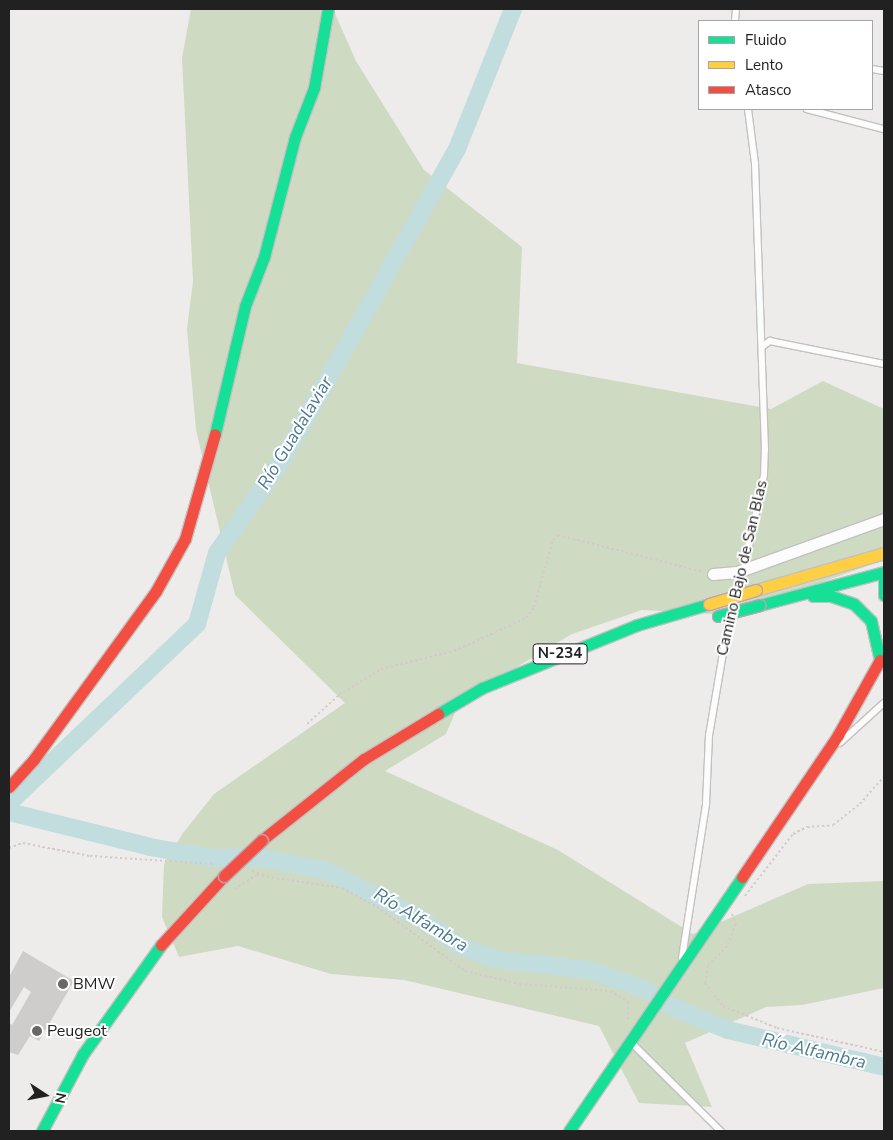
<!DOCTYPE html>
<meta charset="utf-8">
<style>
body{margin:0}
#map{position:relative;width:893px;height:1140px;overflow:hidden;background:#eeecea;font-family:"Nunito Sans",sans-serif}
div>[style]{position:absolute}
.forest>*{inset:0;background:#cfdac2}
.river>*{height:18px;margin:-9px;padding:0 9px;transform-origin:9px;border-radius:9px;background:#c1ddde}
.building>*{inset:0;background:#cfcdcb}
.path>*{height:2px;margin-top:-1px;transform-origin:0;background:repeating-linear-gradient(90deg,#d6c9c9 0 2.5px,transparent 0 5px)}
.roads{filter:drop-shadow(1px 0 #c2c1c0) drop-shadow(-1px 0 #c2c1c0) drop-shadow(0 1px #c2c1c0) drop-shadow(0 -1px #c2c1c0)}
.lane>*{height:5.5px;margin:-2.75px;padding:0 2.75px;transform-origin:2.75px;border-radius:2.75px;background:#fcfcfc}
.street>*{height:11px;margin:-5.5px;padding:0 5.5px;transform-origin:5.5px;border-radius:5.5px;background:#fcfcfc}
.fast>*{height:11px;margin:-5.5px;padding:0 5.5px;transform-origin:5.5px;border-radius:5.5px;background:#16e098}
.slow>*{height:11px;margin:-5.5px;padding:0 5.5px;transform-origin:5.5px;border-radius:5.5px;background:#ffcf43}
.jam>*{height:11px;margin:-5.5px;padding:0 5.5px;transform-origin:5.5px;border-radius:5.5px;background:#f24e42}
.bridges{filter:drop-shadow(1px 0 #c0a3b1) drop-shadow(-1px 0 #c0a3b1) drop-shadow(0 1px #c0a3b1) drop-shadow(0 -1px #c0a3b1)}
.fast-bridge>*{height:11px;margin:-5.5px;padding:0 5.5px;transform-origin:5.5px;border-radius:5.5px;background:#16e098}
.slow-bridge>*{height:11px;margin:-5.5px;padding:0 5.5px;transform-origin:5.5px;border-radius:5.5px;background:#ffcf43}
.jam-bridge>*{height:11px;margin:-5.5px;padding:0 5.5px;transform-origin:5.5px;border-radius:5.5px;background:#f24e42}
.dots>*{width:14px;height:14px;translate:-50% -50%;box-sizing:border-box;border:2px solid #fff;border-radius:50%}
span{translate:-50% -50%;white-space:nowrap;text-align:center;line-height:1.15;-webkit-text-stroke:4px #fff;paint-order:stroke}
.shield-label span{padding:1px 4px;background:#fff;border:1px solid;border-radius:4px;-webkit-text-stroke-width:0}
.shield-label{font-size:15px;color:#212121;font-weight:700}
.street-label{font-size:16px;color:#212121}
.poi-label{font-size:16px;color:#212121}
.left{translate:0 -50%;text-align:left}
.water-label{font-size:18px;color:#4c7a90;font-style:italic}
.frame{position:absolute;inset:0;border:10px solid #212121;pointer-events:none}
.legend{position:absolute;left:698px;top:20px;width:175px;height:90px;box-sizing:border-box;background:#fff;border:1px solid #a6a6a6;margin:0;padding:6px 9px;list-style:none;font-size:15px;color:#212121}
.legend li{display:flex;align-items:center;gap:10px;height:25px}
.legend b{width:25px;border:1px solid #a6a6a6}
.north{position:absolute;left:20px;top:1070px;width:50px;height:50px;-webkit-text-stroke:4px #fff;paint-order:stroke;rotate:101deg;font-size:14px;font-weight:700;line-height:20px;text-align:center;color:#212121}
.north::after{content:'';display:block;margin:auto;width:18px;height:22px;background:#212121;clip-path:polygon(50% 0,100% 100%,50% 72%,0 100%)}
</style>
<div id="map">
<div class="forest">
<div style="clip-path:polygon(191px 9px,333px 9px,356px 61px,424px 170px,522px 247px,517px 363px,771px 409px,823px 381px,884px 409px,884px 560px,730px 615px,642px 610px,572px 634px,460px 701px,446px 734px,385px 771px,558px 850px,693px 934px,808px 884px,884px 881px,884px 988px,802px 1005px,766px 1007px,685px 1043px,712px 1107px,639px 1103px,599px 1026px,404px 980px,331px 974px,238px 946px,179px 957px,162px 917px,164px 864px,183px 833px,214px 794px,345px 703px,235px 595px,196px 430px,187px 329px,193px 281px,182px 58px)"></div>
</div>
<div class="river">
<div style="left:9px;top:803px;width:260px;rotate:-43.6deg"></div>
<div style="left:197px;top:624px;width:74px;rotate:-74.3deg"></div>
<div style="left:217px;top:553px;width:115px;rotate:-54.9deg"></div>
<div style="left:283px;top:459px;width:355px;rotate:-60.7deg"></div>
<div style="left:457px;top:149px;width:151px;rotate:-68.2deg"></div>
<div style="left:9px;top:812px;width:145px;rotate:13.9deg"></div>
<div style="left:150px;top:847px;width:62px;rotate:10.2deg"></div>
<div style="left:211px;top:858px;width:51px"></div>
<div style="left:262px;top:858px;width:67px;rotate:11.1deg"></div>
<div style="left:328px;top:871px;width:109px;rotate:27.3deg"></div>
<div style="left:425px;top:921px;width:42px;rotate:36.3deg"></div>
<div style="left:459px;top:946px;width:42px;rotate:19.3deg"></div>
<div style="left:499px;top:960px;width:91px;rotate:6.3deg"></div>
<div style="left:589px;top:970px;width:59px;rotate:18.7deg"></div>
<div style="left:645px;top:989px;width:30px;rotate:34deg"></div>
<div style="left:670px;top:1006px;width:63px;rotate:22.5deg"></div>
<div style="left:728px;top:1030px;width:160px;rotate:13.3deg"></div>
</div>
<div class="building">
<div style="clip-path:polygon(23px 951px,74px 981px,39px 1041px,30px 1036px,18px 1055px,9px 1052px,9px 1023px,12px 1025px,31px 992px,24px 987px,9px 1012px,9px 977px)"></div>
</div>
<div class="path">
<div style="left:307px;top:724px;width:43px;rotate:-42.2deg"></div>
<div style="left:339px;top:695px;width:49px;rotate:-31.8deg"></div>
<div style="left:381px;top:669px;width:75px;rotate:-13.9deg"></div>
<div style="left:454px;top:651px;width:79px;rotate:-24.6deg"></div>
<div style="left:526px;top:618px;width:14px;rotate:-54deg"></div>
<div style="left:534px;top:607px;width:70px;rotate:-74.2deg"></div>
<div style="left:553px;top:540px;width:7px;rotate:-45deg"></div>
<div style="left:558px;top:535px;width:150px;rotate:14.3deg"></div>
<div style="left:9px;top:848px;width:15px;rotate:-20deg"></div>
<div style="left:23px;top:843px;width:68px;rotate:11deg"></div>
<div style="left:90px;top:856px;width:123px;rotate:3.7deg"></div>
<div style="left:252px;top:871px;width:13px;rotate:18deg"></div>
<div style="left:234px;top:889px;width:27px;rotate:-31deg"></div>
<div style="left:257px;top:875px;width:86px;rotate:8.7deg"></div>
<div style="left:342px;top:888px;width:40px;rotate:28deg"></div>
<div style="left:377px;top:907px;width:109px;rotate:36deg"></div>
<div style="left:465px;top:971px;width:57px;rotate:13.3deg"></div>
<div style="left:520px;top:984px;width:90px;rotate:4.4deg"></div>
<div style="left:610px;top:991px;width:21px;rotate:31deg"></div>
<div style="left:628px;top:1002px;width:17px;rotate:90deg"></div>
<div style="left:745px;top:896px;width:78px;rotate:-52.3deg"></div>
<div style="left:793px;top:834px;width:16px;rotate:-27deg"></div>
<div style="left:807px;top:827px;width:26px;rotate:-4deg"></div>
<div style="left:833px;top:825px;width:34px;rotate:-38deg"></div>
<div style="left:860px;top:804px;width:37px;rotate:-49deg"></div>
<div style="left:732px;top:914px;width:11px;rotate:68deg"></div>
<div style="left:736px;top:924px;width:24px;rotate:112deg"></div>
<div style="left:727px;top:946px;width:28px;rotate:134deg"></div>
<div style="left:708px;top:966px;width:17px;rotate:100deg"></div>
<div style="left:705px;top:983px;width:29px;rotate:52deg"></div>
<div style="left:723px;top:1006px;width:58px;rotate:22.2deg"></div>
<div style="left:777px;top:1028px;width:110px;rotate:12.6deg"></div>
</div>
<div class="roads">
<div class="lane">
<div style="left:735px;top:21px;width:12px;rotate:-85deg"></div>
<div style="left:872px;top:69px;width:12px;rotate:9deg"></div>
<div style="left:807px;top:109px;width:80px;rotate:14.6deg"></div>
<div style="left:762px;top:347px;width:10px;rotate:-37deg"></div>
<div style="left:770px;top:341px;width:116px;rotate:11.4deg"></div>
<div style="left:740px;top:589px;width:116px;rotate:-78.1deg"></div>
<div style="left:764px;top:475px;width:25px;rotate:-88deg"></div>
<div style="left:765px;top:450px;width:286px;rotate:-92deg"></div>
<div style="left:755px;top:164px;width:55px;rotate:-97.3deg"></div>
<div style="left:840px;top:743px;width:59px;rotate:-42.3deg"></div>
<div style="left:682px;top:958px;width:156px;rotate:-81.1deg"></div>
<div style="left:706px;top:804px;width:68px;rotate:-87.5deg"></div>
<div style="left:709px;top:736px;width:120px;rotate:-80.4deg"></div>
<div style="left:631px;top:1042px;width:127px;rotate:44.7deg"></div>
</div>
<div class="street">
<div style="left:713px;top:574px;width:24px;rotate:-5deg"></div>
<div style="left:737px;top:572px;width:156px;rotate:-19.8deg"></div>
</div>
<div class="fast">
<div style="left:215px;top:434px;width:131px;rotate:-76.8deg"></div>
<div style="left:245px;top:306px;width:53px;rotate:-68.8deg"></div>
<div style="left:264px;top:257px;width:124px;rotate:-75.5deg"></div>
<div style="left:295px;top:137px;width:53px;rotate:-68.8deg"></div>
<div style="left:314px;top:88px;width:80px;rotate:-80deg"></div>
<div style="left:884px;top:579px;width:16px;rotate:90deg"></div>
<div style="left:813px;top:596px;width:18px"></div>
<div style="left:831px;top:596px;width:24px;rotate:19deg"></div>
<div style="left:854px;top:604px;width:24px;rotate:45deg"></div>
<div style="left:871px;top:621px;width:40px;rotate:77deg"></div>
<div style="left:760px;top:605px;width:128px;rotate:-14.9deg"></div>
<div style="left:438px;top:714px;width:51px;rotate:-30.6deg"></div>
<div style="left:482px;top:688px;width:167px;rotate:-22.1deg"></div>
<div style="left:637px;top:625px;width:75px;rotate:-16.3deg"></div>
<div style="left:42px;top:1131px;width:87px;rotate:-62deg"></div>
<div style="left:83px;top:1054px;width:134px;rotate:-54.4deg"></div>
<div style="left:569px;top:1131px;width:307px;rotate:-55.7deg"></div>
</div>
<div class="slow">
<div style="left:756px;top:590px;width:133px;rotate:-16.1deg"></div>
</div>
<div class="jam">
<div style="left:9px;top:787px;width:38px;rotate:-48deg"></div>
<div style="left:34px;top:759px;width:208px;rotate:-54deg"></div>
<div style="left:156px;top:591px;width:60px;rotate:-60.9deg"></div>
<div style="left:185px;top:539px;width:109px;rotate:-74.1deg"></div>
<div style="left:262px;top:840px;width:130px;rotate:-38.5deg"></div>
<div style="left:364px;top:759px;width:87px;rotate:-31.3deg"></div>
<div style="left:742px;top:877px;width:171px;rotate:-55.9deg"></div>
<div style="left:838px;top:735px;width:86px;rotate:-60.8deg"></div>
<div style="left:161px;top:945px;width:93px;rotate:-47.6deg"></div>
</div>
</div>
<div class="bridges">
<div class="fast-bridge">
<div style="left:718px;top:616px;width:43px;rotate:-14.7deg"></div>
</div>
<div class="slow-bridge">
<div style="left:709px;top:604px;width:49px;rotate:-16.6deg"></div>
</div>
<div class="jam-bridge">
<div style="left:224px;top:876px;width:52px;rotate:-43.5deg"></div>
</div>
</div>
<div class="dots">
<div style="left:63px;top:984px;background:#696867"></div>
<div style="left:37px;top:1031px;background:#696867"></div>
</div>
<div class="shield-label">
<span style="left:560px;top:654px">N-234</span>
</div>
<div class="street-label">
<span style="left:742px;top:568px;rotate:-77deg">Camino Bajo de San Blas</span>
</div>
<div class="poi-label">
<span class="left" style="left:73px;top:984px">BMW</span>
<span class="left" style="left:47px;top:1031px">Peugeot</span>
</div>
<div class="water-label">
<span style="left:295px;top:433px;rotate:-59deg">Río Guadalaviar</span>
<span style="left:421px;top:920px;rotate:31deg">Río Alfambra</span>
<span style="left:814px;top:1051px;rotate:13deg">Río Alfambra</span>
</div>
<div class="frame"></div>
<ul class="legend">
<li><b style="height:6px;background:#16e098"></b>Fluido</li>
<li><b style="height:6px;background:#ffcf43"></b>Lento</li>
<li><b style="height:6px;background:#f24e42"></b>Atasco</li>
</ul>
<div class="north">N</div>
</div>
